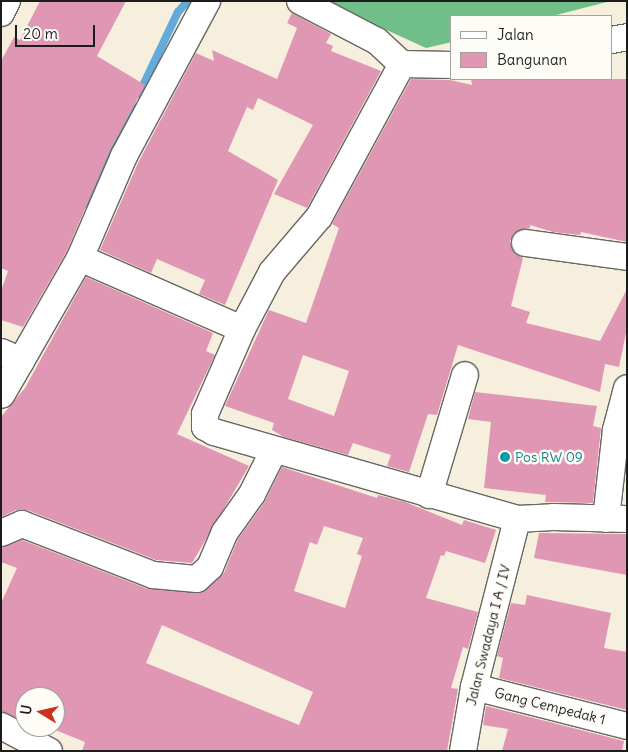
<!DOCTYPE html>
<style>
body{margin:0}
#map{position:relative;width:628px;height:752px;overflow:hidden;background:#f6efdd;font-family:Delius,sans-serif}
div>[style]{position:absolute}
.forest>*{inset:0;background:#70be88}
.stream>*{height:8px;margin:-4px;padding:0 4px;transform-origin:4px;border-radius:4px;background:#62abda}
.building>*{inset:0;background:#e097b4}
.roads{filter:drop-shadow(1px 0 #686660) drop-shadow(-1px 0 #686660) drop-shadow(0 1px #686660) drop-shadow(0 -1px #686660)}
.minor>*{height:26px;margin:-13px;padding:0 13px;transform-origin:13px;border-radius:13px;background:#fff}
.dots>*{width:14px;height:14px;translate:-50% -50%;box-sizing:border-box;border:2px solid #fdfcf7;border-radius:50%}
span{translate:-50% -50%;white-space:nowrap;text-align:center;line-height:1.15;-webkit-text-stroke:5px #fdfcf7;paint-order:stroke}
.culture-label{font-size:14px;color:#0d838f}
.left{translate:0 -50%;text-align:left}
.street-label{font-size:14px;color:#1c1c1c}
.frame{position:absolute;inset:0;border:2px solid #1c1c1c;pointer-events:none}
.legend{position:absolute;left:450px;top:15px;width:162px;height:65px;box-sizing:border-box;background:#fdfcf7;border:1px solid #a3a29f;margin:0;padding:6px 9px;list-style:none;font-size:15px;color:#1c1c1c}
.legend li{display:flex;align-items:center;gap:10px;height:25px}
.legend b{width:25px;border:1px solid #a3a29f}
.north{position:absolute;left:15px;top:687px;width:50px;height:50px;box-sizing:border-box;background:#fdfcf7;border:1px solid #a3a29f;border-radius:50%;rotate:279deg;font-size:14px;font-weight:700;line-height:20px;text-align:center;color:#1c1c1c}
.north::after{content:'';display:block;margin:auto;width:18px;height:22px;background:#c8321e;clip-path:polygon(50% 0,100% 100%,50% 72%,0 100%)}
.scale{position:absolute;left:15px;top:25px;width:80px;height:22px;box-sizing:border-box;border:2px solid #1c1c1c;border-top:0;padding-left:6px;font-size:15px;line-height:18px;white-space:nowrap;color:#1c1c1c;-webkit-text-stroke:4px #fdfcf7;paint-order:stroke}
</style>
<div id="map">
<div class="forest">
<div style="clip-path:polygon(310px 1px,611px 1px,552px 16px,452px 16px,452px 42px,426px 48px,334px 6px)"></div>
</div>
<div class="stream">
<div style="left:139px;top:94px;width:91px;rotate:-64.6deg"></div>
<div style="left:178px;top:12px;width:15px;rotate:-48deg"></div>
<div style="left:87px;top:204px;width:108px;rotate:-64.9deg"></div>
</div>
<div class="building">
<div style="clip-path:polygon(40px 1px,126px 1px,97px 56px,145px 85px,110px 150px,67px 251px,23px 327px,1px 320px,1px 291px,8px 271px,1px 268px,1px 61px,14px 37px,20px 40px)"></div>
<div style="clip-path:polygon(292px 13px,331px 34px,326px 43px,333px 46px,331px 51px,381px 71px,307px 208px,274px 194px,313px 125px,258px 98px,253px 110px,247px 107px,228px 151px,278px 180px,225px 305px,199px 294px,205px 280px,157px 259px,151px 273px,100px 250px,138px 163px,196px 53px,214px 61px,212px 50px,277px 79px,297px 28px,287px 23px)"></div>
<div style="clip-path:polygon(evenodd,411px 79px,450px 80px,472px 85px,471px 79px,627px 79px,627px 242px,581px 232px,580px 235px,553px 232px,530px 225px,530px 228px,514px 233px,510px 241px,515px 254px,523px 258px,511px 306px,530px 312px,526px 323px,600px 341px,627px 289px,627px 328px,619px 367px,605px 364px,600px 392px,458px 345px,437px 415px,428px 414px,409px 472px,387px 466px,391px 455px,353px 443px,348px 455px,284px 437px,272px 430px,274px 423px,225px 406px,269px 310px,306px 323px,339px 228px,332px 224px,411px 79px,303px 355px,349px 371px,334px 416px,288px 399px,303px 355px)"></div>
<div style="clip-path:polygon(86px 277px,213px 333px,206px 351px,215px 355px,177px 434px,249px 466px,192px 563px,156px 560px,27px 510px,16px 510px,1px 517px,1px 417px,25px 388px)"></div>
<div style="clip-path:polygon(475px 392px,597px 406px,593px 426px,601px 428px,593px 503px,545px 502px,546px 495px,484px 488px,491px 422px,468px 419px)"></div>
<div style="clip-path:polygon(evenodd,282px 467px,377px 498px,378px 495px,405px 502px,462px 525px,464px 520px,496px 530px,485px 563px,446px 551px,444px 556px,441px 555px,426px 598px,478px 612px,468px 649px,463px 647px,451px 688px,458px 689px,447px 751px,82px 751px,85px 742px,48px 727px,55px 727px,55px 697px,25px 697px,25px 722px,1px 711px,1px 603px,17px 568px,1px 562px,1px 548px,22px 540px,148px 589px,201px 593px,224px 573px,238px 539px,264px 503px,282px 467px,324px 526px,363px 538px,357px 554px,362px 556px,345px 608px,294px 591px,310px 542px,317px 545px,324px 526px,282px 467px,162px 625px,313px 692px,299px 725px,146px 663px,162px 625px)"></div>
<div style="clip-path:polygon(539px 533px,627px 534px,627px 575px,534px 558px)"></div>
<div style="clip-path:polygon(527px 595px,611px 613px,604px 648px,627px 652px,627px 710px,499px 678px,503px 658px,497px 656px,511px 603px,525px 605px)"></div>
<div style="clip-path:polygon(486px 706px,624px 741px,622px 751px,502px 751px,508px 729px,483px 725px)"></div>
</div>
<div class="roads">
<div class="minor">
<div style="left:300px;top:1px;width:87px;rotate:27.5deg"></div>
<div style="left:377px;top:41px;width:34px;rotate:43deg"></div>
<div style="left:402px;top:64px;width:50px;rotate:1.1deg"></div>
<div style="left:1px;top:13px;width:13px;rotate:-63deg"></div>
<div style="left:612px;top:40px;width:15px;rotate:-11deg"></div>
<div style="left:525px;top:243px;width:103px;rotate:7.8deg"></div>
<div style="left:80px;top:258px;width:111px;rotate:-66.7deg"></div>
<div style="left:124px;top:156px;width:176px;rotate:-61.8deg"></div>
<div style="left:242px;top:329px;width:64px;rotate:-62.2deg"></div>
<div style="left:272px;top:272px;width:72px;rotate:-49.5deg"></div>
<div style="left:319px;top:217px;width:174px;rotate:-61.5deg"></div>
<div style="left:1px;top:352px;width:22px;rotate:24deg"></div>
<div style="left:21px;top:361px;width:39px;rotate:120deg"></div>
<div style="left:21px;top:361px;width:119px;rotate:-60.2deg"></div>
<div style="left:80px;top:258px;width:177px;rotate:23.7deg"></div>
<div style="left:242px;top:329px;width:93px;rotate:113.5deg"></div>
<div style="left:205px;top:414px;width:13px;rotate:90deg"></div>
<div style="left:205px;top:427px;width:10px;rotate:29deg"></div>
<div style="left:214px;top:432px;width:315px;rotate:16deg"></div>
<div style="left:517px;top:519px;width:36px;rotate:-3deg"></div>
<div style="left:553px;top:517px;width:74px;rotate:1.5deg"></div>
<div style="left:429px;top:495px;width:125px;rotate:-73.3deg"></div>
<div style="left:606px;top:519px;width:90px;rotate:-83.6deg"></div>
<div style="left:616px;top:430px;width:43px;rotate:-75.3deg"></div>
<div style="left:1px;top:533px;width:23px;rotate:-23deg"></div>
<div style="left:22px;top:524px;width:141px;rotate:21.3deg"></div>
<div style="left:153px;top:575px;width:44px;rotate:5.2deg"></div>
<div style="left:197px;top:579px;width:18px;rotate:-43deg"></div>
<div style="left:210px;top:567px;width:38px;rotate:-67deg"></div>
<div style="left:225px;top:532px;width:47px;rotate:-54.6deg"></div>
<div style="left:252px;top:494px;width:49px;rotate:-63.4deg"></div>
<div style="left:474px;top:687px;width:158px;rotate:14.3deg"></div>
<div style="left:1px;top:726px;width:54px;rotate:27.5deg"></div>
<div style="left:463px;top:751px;width:65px;rotate:-80.2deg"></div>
<div style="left:474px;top:687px;width:173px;rotate:-75.6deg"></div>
</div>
</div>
<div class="dots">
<div style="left:505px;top:457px;background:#0f9aa8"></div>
</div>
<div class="culture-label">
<span class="left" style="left:515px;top:457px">Pos RW 09</span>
</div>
<div class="street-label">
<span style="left:488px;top:635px;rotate:-76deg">Jalan Swadaya I A / IV</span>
<span style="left:550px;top:706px;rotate:14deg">Gang Cempedak 1</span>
</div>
<div class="frame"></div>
<ul class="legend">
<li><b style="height:6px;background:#fff"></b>Jalan</li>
<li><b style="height:14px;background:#e097b4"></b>Bangunan</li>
</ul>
<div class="north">U</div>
<div class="scale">20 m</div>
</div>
